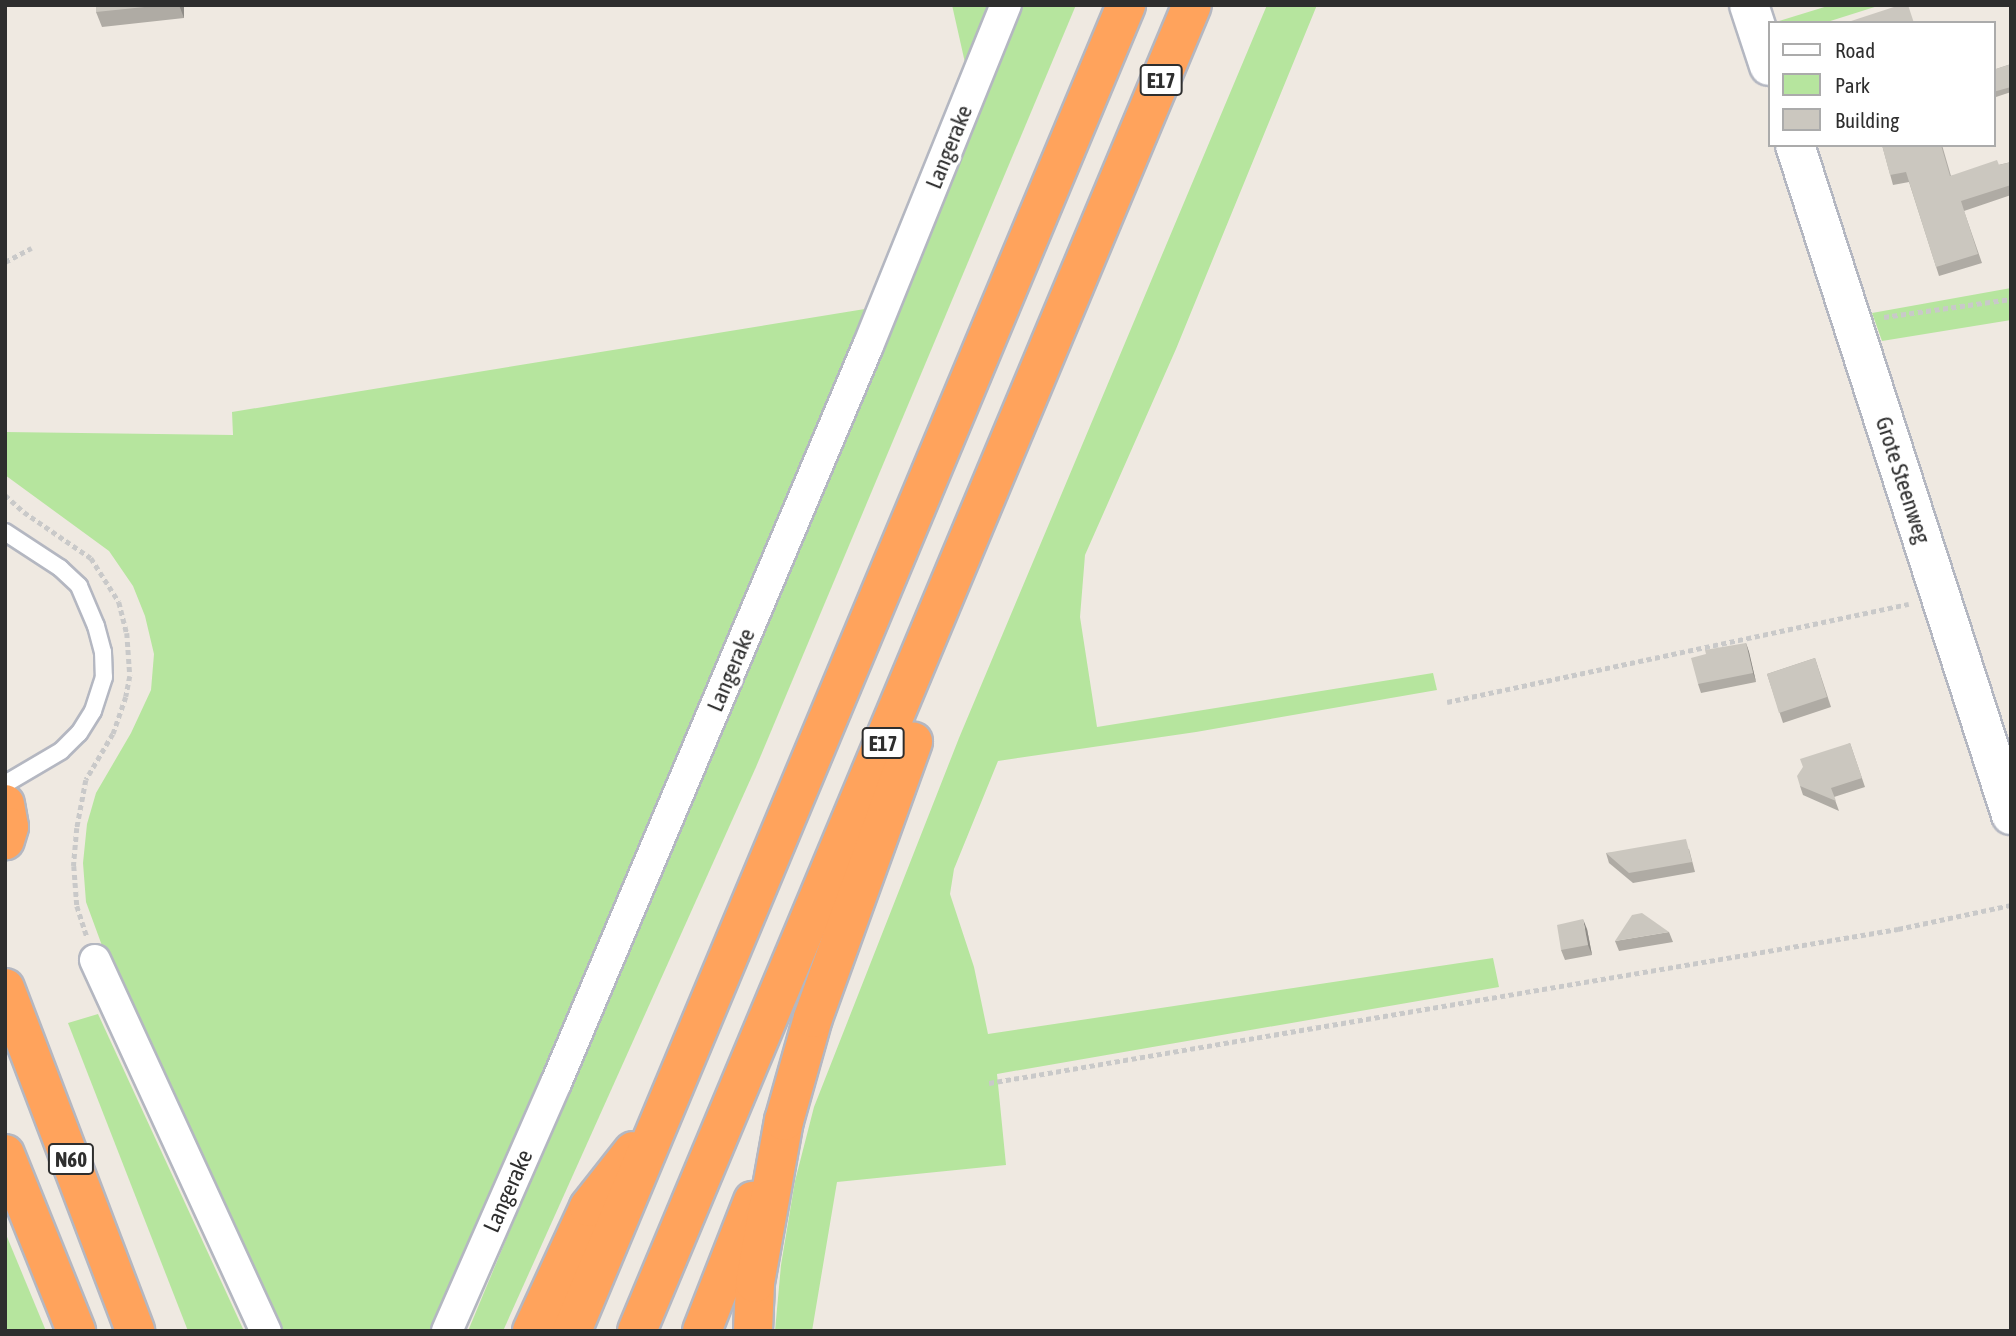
<!DOCTYPE html>
<style>
body{margin:0}
#map{position:relative;width:2016px;height:1336px;overflow:hidden;background:#efe9e1;font-family:"Asap Condensed",sans-serif}
div>[style]{position:absolute}
.green>*{inset:0;background:#b6e59e}
.path>*{height:4.5px;margin-top:-2.25px;transform-origin:0;background:repeating-linear-gradient(90deg,#c9c9c9 0 5px,transparent 0 8.5px)}
.roads{filter:drop-shadow(2px 0 #b4b7c1) drop-shadow(-2px 0 #b4b7c1) drop-shadow(0 2px #b4b7c1) drop-shadow(0 -2px #b4b7c1)}
.lane>*{height:16px;margin:-8px;padding:0 8px;transform-origin:8px;border-radius:8px;background:#fff}
.street>*{height:30px;margin:-15px;padding:0 15px;transform-origin:15px;border-radius:15px;background:#fff}
.secondary>*{height:38px;margin:-19px;padding:0 19px;transform-origin:19px;border-radius:19px;background:#fff}
.highway>*{height:38px;margin:-19px;padding:0 19px;transform-origin:19px;border-radius:19px;background:#ffa35c}
.wall>*{inset:0;background:#afaba4}
.shaded-wall>*{inset:0;background:#8e8b86}
.building>*{inset:0;background:#cbc7bf}
span{translate:-50% -50%;white-space:nowrap;text-align:center;line-height:1.15;-webkit-text-stroke:6px #fff;paint-order:stroke}
.shield-label span{padding:2px 5px;background:#fff;border:2px solid;border-radius:5px;-webkit-text-stroke-width:0}
.shield-label{font-size:21px;color:#2e2e2e;font-weight:700}
.street-label{font-size:23px;color:#2e2e2e}
.frame{position:absolute;inset:0;border:7px solid #2e2e2e;pointer-events:none}
.legend{position:absolute;left:1768px;top:21px;width:228px;height:126px;box-sizing:border-box;background:#fff;border:2px solid #ababab;margin:0;padding:9px 12px;list-style:none;font-size:21px;color:#2e2e2e}
.legend li{display:flex;align-items:center;gap:14px;height:35px}
.legend b{width:35px;border:2px solid #ababab}
</style>
<div id="map">
<div class="green">
<div style="clip-path:polygon(952px 5px,996px 5px,968px 76px)"></div>
<div style="clip-path:polygon(1020px 5px,1076px 5px,756px 767px,503px 1331px,468px 1331px)"></div>
<div style="clip-path:polygon(1267px 5px,1317px 5px,1176px 349px,1085px 555px,1080px 617px,1097px 727px,1433px 673px,1437px 690px,1196px 732px,998px 761px,954px 869px,950px 894px,974px 967px,988px 1034px,1493px 958px,1499px 987px,997px 1074px,1006px 1165px,837px 1182px,812px 1331px,775px 1331px,781px 1265px,795px 1181px,814px 1107px,959px 738px)"></div>
<div style="clip-path:polygon(1831px 5px,1881px 5px,1824px 23px,1779px 21px)"></div>
<div style="clip-path:polygon(2011px 288px,2011px 320px,1882px 341px,1872px 313px)"></div>
<div style="clip-path:polygon(871px 308px,437px 1331px,280px 1331px,119px 992px,86px 902px,83px 863px,87px 824px,96px 793px,131px 733px,151px 690px,154px 654px,145px 616px,133px 586px,109px 551px,5px 475px,5px 432px,233px 435px,232px 412px)"></div>
<div style="clip-path:polygon(98px 1014px,244px 1331px,188px 1331px,68px 1023px)"></div>
<div style="clip-path:polygon(5px 1232px,46px 1331px,5px 1331px)"></div>
</div>
<div class="path">
<div style="left:5px;top:262px;width:30px;rotate:-28deg"></div>
<div style="left:1884px;top:317px;width:128px;rotate:-8.1deg"></div>
<div style="left:5px;top:495px;width:25px;rotate:42deg"></div>
<div style="left:24px;top:512px;width:81px;rotate:34.5deg"></div>
<div style="left:91px;top:558px;width:52px;rotate:57.5deg"></div>
<div style="left:119px;top:602px;width:32px;rotate:76deg"></div>
<div style="left:127px;top:633px;width:43px;rotate:86deg"></div>
<div style="left:130px;top:676px;width:21px;rotate:101deg"></div>
<div style="left:126px;top:697px;width:39px;rotate:109deg"></div>
<div style="left:113px;top:734px;width:53px;rotate:120.4deg"></div>
<div style="left:86px;top:780px;width:49px;rotate:100.6deg"></div>
<div style="left:77px;top:828px;width:38px;rotate:95deg"></div>
<div style="left:74px;top:866px;width:40px;rotate:85.7deg"></div>
<div style="left:77px;top:906px;width:32px;rotate:72deg"></div>
<div style="left:1447px;top:702px;width:472px;rotate:-12deg"></div>
<div style="left:989px;top:1083px;width:922px;rotate:-9.62deg"></div>
<div style="left:1898px;top:929px;width:116px;rotate:-12deg"></div>
</div>
<div class="roads">
<div class="lane">
<div style="left:5px;top:532px;width:66px;rotate:33.2deg"></div>
<div style="left:60px;top:568px;width:26px;rotate:43deg"></div>
<div style="left:79px;top:586px;width:43px;rotate:67deg"></div>
<div style="left:96px;top:626px;width:27px;rotate:75deg"></div>
<div style="left:103px;top:652px;width:25px;rotate:88deg"></div>
<div style="left:104px;top:677px;width:36px;rotate:108deg"></div>
<div style="left:93px;top:711px;width:26px;rotate:122deg"></div>
<div style="left:79px;top:733px;width:25px;rotate:135deg"></div>
<div style="left:61px;top:751px;width:65px;rotate:149.5deg"></div>
</div>
<div class="street">
<div style="left:95px;top:960px;width:409px;rotate:65.3deg"></div>
<div style="left:447px;top:1331px;width:271px;rotate:-66.3deg"></div>
<div style="left:556px;top:1083px;width:800px;rotate:-67.06deg"></div>
<div style="left:868px;top:346px;width:368px;rotate:-68deg"></div>
</div>
<div class="secondary">
<div style="left:1749px;top:5px;width:64px;rotate:71.8deg"></div>
<div style="left:1795px;top:145px;width:704px;rotate:72.13deg"></div>
</div>
<div class="highway">
<div style="left:5px;top:804px;width:23px;rotate:80deg"></div>
<div style="left:9px;top:827px;width:14px;rotate:107deg"></div>
<div style="left:5px;top:988px;width:367px;rotate:69.2deg"></div>
<div style="left:5px;top:1154px;width:191px;rotate:68.1deg"></div>
<div style="left:532px;top:1331px;width:136px;rotate:-65.3deg"></div>
<div style="left:589px;top:1207px;width:71px;rotate:-51.8deg"></div>
<div style="left:572px;top:1331px;width:1437px;rotate:-67.32deg"></div>
<div style="left:637px;top:1331px;width:1437px;rotate:-67.29deg"></div>
<div style="left:702px;top:1331px;width:140px;rotate:-68.6deg"></div>
<div style="left:753px;top:1331px;width:48px;rotate:-87.6deg"></div>
<div style="left:755px;top:1283px;width:165px;rotate:-79.9deg"></div>
<div style="left:784px;top:1121px;width:107px;rotate:-74.3deg"></div>
<div style="left:813px;top:1018px;width:294px;rotate:-70.1deg"></div>
</div>
</div>
<div class="wall">
<div style="clip-path:polygon(96px 5px,184px 5px,184px 18px,102px 27px,96px 12px)"></div>
<div style="clip-path:polygon(2011px 64px,2011px 92px,1993px 98px,1993px 70px)"></div>
<div style="clip-path:polygon(1882px 145px,1942px 145px,1951px 176px,2011px 162px,2011px 195px,1964px 211px,1982px 263px,1939px 276px,1909px 182px,1893px 185px)"></div>
<div style="clip-path:polygon(1746px 643px,1749px 652px,1756px 682px,1701px 693px,1698px 684px)"></div>
<div style="clip-path:polygon(1815px 658px,1831px 707px,1783px 723px,1767px 674px)"></div>
<div style="clip-path:polygon(1850px 743px,1865px 787px,1834px 797px,1839px 811px,1803px 795px,1800px 786px,1803px 767px)"></div>
<div style="clip-path:polygon(1689px 849px,1695px 872px,1633px 883px,1609px 863px,1606px 853px)"></div>
<div style="clip-path:polygon(1587px 929px,1592px 955px,1565px 960px,1561px 950px)"></div>
<div style="clip-path:polygon(1669px 932px,1673px 942px,1619px 951px,1615px 941px)"></div>
</div>
<div class="shaded-wall">
<div style="clip-path:polygon(179px 5px,184px 5px,184px 18px)"></div>
<div style="clip-path:polygon(1746px 643px,1749px 652px,1756px 682px,1753px 673px)"></div>
<div style="clip-path:polygon(1583px 919px,1587px 929px,1592px 955px,1588px 945px)"></div>
</div>
<div class="building">
<div style="clip-path:polygon(96px 5px,164px 5px,96px 12px)"></div>
<div style="clip-path:polygon(1900px 5px,1908px 5px,1914px 23px,1845px 23px)"></div>
<div style="clip-path:polygon(2011px 64px,2011px 87px,1993px 92px,1993px 70px)"></div>
<div style="clip-path:polygon(1882px 145px,1941px 145px,1950px 176px,1997px 160px,1999px 165px,2011px 162px,2011px 185px,1961px 201px,1978px 254px,1936px 267px,1906px 172px,1890px 175px)"></div>
<div style="clip-path:polygon(1746px 643px,1753px 673px,1698px 684px,1691px 658px,1706px 654px,1705px 650px)"></div>
<div style="clip-path:polygon(1815px 658px,1827px 697px,1779px 713px,1767px 674px)"></div>
<div style="clip-path:polygon(1850px 743px,1862px 778px,1831px 788px,1836px 801px,1800px 786px,1797px 776px,1803px 767px,1800px 759px)"></div>
<div style="clip-path:polygon(1686px 839px,1692px 862px,1629px 873px,1606px 853px)"></div>
<div style="clip-path:polygon(1642px 913px,1669px 932px,1615px 941px,1632px 915px)"></div>
<div style="clip-path:polygon(1583px 919px,1588px 945px,1561px 950px,1557px 925px)"></div>
</div>
<div class="shield-label">
<span style="left:1161px;top:80px">E17</span>
<span style="left:883px;top:743px">E17</span>
<span style="left:71px;top:1159px">N60</span>
</div>
<div class="street-label">
<span style="left:949px;top:147px;rotate:-68deg">Langerake</span>
<span style="left:1903px;top:480px;rotate:72deg">Grote Steenweg</span>
<span style="left:731px;top:670px;rotate:-67deg">Langerake</span>
<span style="left:508px;top:1191px;rotate:-66deg">Langerake</span>
</div>
<div class="frame"></div>
<ul class="legend">
<li><b style="height:9px;background:#fff"></b>Road</li>
<li><b style="height:19px;background:#b6e59e"></b>Park</li>
<li><b style="height:19px;background:#cbc7bf"></b>Building</li>
</ul>
</div>
